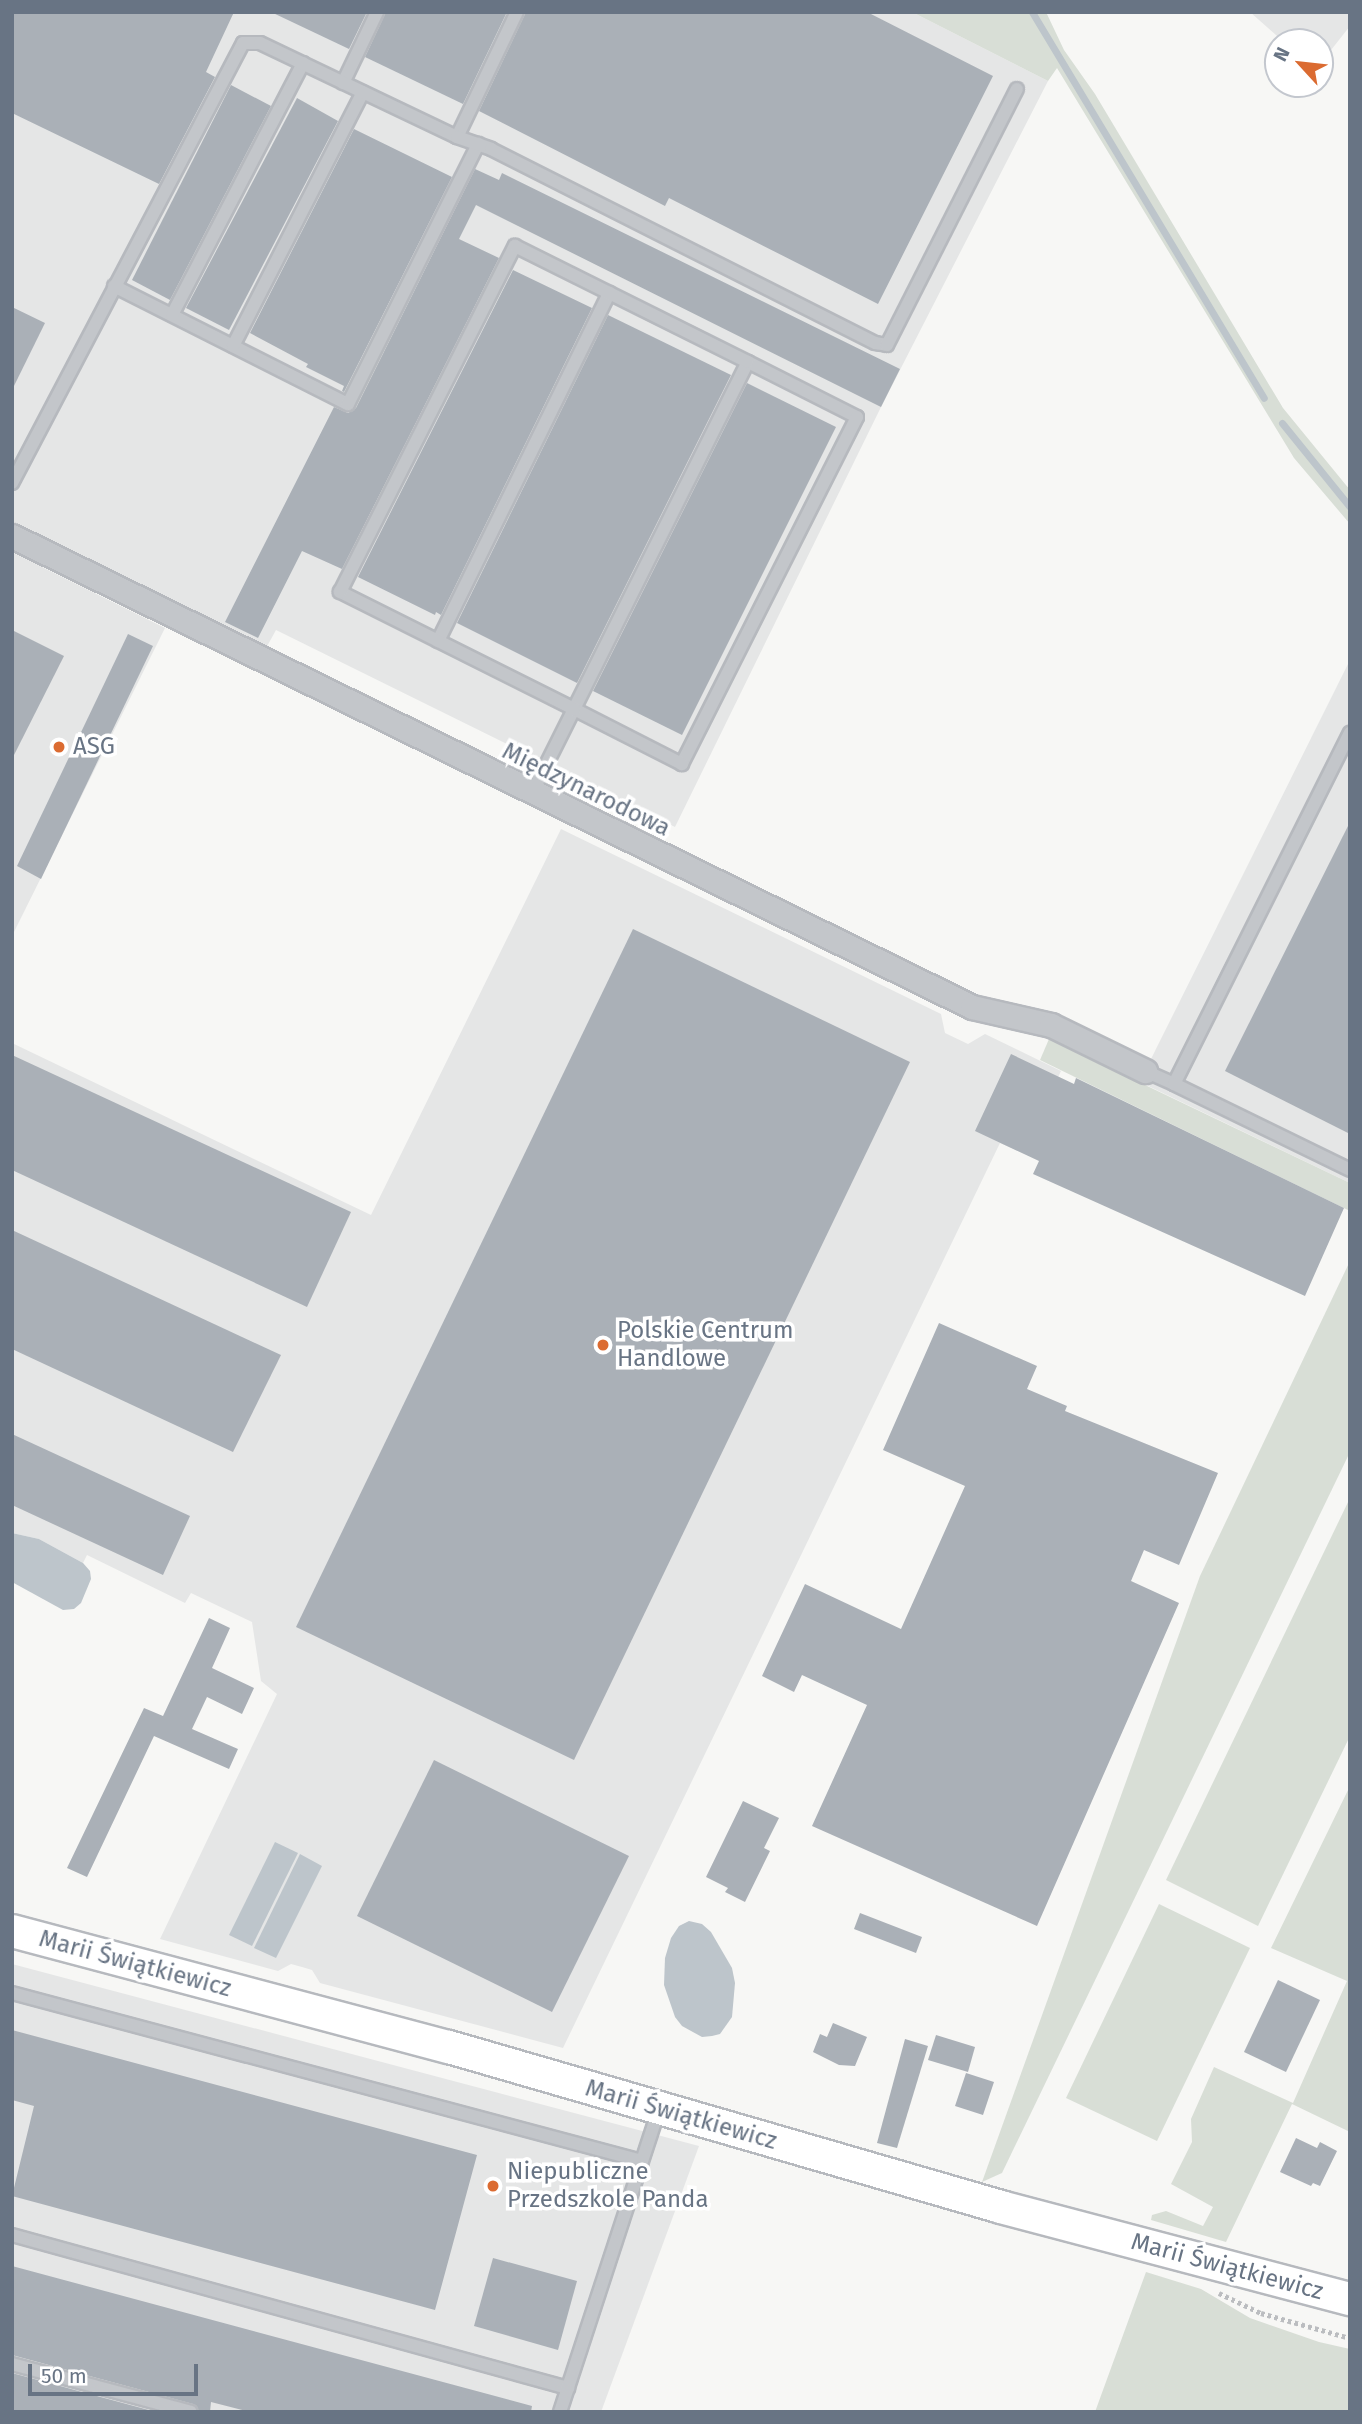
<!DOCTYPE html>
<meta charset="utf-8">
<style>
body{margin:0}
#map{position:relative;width:1362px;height:2424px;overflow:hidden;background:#f7f7f5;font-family:"Fira Sans",sans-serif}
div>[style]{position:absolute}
.built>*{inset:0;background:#e5e6e6}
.green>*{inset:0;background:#d8ded6}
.water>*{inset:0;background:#bdc5cb}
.stream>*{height:7px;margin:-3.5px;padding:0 3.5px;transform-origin:3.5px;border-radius:3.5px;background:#bdc5cb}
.building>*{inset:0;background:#aab0b7}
.path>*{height:4.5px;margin-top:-2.25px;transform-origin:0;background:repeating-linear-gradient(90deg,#bbbdc0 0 3.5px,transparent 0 7px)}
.roads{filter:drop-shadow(2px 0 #b6b9be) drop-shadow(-2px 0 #b6b9be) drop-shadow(0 2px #b6b9be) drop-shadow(0 -2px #b6b9be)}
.lane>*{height:12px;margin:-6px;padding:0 6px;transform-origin:6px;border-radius:6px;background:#c3c6ca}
.street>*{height:23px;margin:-11.5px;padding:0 11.5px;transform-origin:11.5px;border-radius:11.5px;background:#c3c6ca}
.secondary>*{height:32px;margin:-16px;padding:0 16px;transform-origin:16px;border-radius:16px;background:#fff}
.dots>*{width:19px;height:19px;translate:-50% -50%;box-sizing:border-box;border:4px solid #fff;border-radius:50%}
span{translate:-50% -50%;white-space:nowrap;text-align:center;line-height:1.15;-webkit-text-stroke:7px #fff;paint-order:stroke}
.poi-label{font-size:24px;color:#687484}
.left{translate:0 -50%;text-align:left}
.street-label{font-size:24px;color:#687484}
.frame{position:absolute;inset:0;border:14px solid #687484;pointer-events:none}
.north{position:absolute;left:1264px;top:28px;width:70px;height:70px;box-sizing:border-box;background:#fff;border:2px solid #c3c7ce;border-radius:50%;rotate:297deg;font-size:19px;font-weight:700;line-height:28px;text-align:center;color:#687484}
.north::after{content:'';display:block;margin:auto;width:24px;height:32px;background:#db6b31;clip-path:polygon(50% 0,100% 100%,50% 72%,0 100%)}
.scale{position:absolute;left:28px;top:2364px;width:170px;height:32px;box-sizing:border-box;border:4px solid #687484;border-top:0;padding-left:9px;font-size:21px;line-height:24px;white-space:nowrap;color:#687484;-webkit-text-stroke:5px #fff;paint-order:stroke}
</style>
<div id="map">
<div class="built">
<div style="clip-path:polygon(12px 12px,912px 12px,1048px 81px,881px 407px,675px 827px,276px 630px,265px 650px,208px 626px,12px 523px)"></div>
<div style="clip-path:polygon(1250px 12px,1350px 12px,1350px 26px,1320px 64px,1320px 42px,1284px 42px)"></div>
<div style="clip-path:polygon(12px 552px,165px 628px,12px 936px)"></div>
<div style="clip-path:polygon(1350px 660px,1350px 1183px,1142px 1083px,1145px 1071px)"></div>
<div style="clip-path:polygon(561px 829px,941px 1014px,945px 1033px,968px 1044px,985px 1034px,1061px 1071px,1021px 1152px,1000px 1143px,563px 2048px,320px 1983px,312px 1970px,302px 1967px,291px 1964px,278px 1971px,160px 1939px,277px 1694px,261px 1681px,252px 1622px,191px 1593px,185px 1603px,87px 1555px,83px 1563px,39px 1539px,12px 1533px,12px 1043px,371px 1215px)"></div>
<div style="clip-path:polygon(12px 1964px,699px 2146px,601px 2412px,12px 2412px)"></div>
</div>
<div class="green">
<div style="clip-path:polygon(912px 12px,1046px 12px,1064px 50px,1095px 94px,1283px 408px,1350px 490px,1350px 524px,1294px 458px,1057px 68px,1048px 81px)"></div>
<div style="clip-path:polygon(1049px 1039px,1350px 1183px,1350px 1211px,1040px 1060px)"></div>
<div style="clip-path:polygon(1350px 1261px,1350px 1452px,1002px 2173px,982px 2182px,1200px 1576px)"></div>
<div style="clip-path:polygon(1350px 1498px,1350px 1736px,1258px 1926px,1166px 1880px)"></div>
<div style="clip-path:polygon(1350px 1786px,1350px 2132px,1292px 2104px,1226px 2242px,1151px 2220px,1152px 2215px,1166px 2211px,1203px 2226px,1213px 2207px,1171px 2184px,1192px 2142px,1191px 2119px,1214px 2067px,1293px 2103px,1347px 1981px,1271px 1948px)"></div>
<div style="clip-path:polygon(1159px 1904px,1250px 1948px,1157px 2141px,1066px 2098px)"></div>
<div style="clip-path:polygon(1146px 2272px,1201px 2289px,1250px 2318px,1319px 2342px,1350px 2349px,1350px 2412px,1095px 2412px)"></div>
</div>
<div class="water">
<div style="clip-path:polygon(12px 1533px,39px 1539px,83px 1563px,90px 1571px,91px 1579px,81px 1603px,74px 1609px,63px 1610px,12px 1582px)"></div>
<div style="clip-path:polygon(275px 1842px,298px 1853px,252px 1946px,229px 1935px)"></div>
<div style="clip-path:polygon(300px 1854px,322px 1866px,276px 1958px,254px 1948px)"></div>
<div style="clip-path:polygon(689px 1921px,702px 1924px,711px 1932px,732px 1968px,735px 1983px,732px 2017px,720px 2034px,712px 2036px,702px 2037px,682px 2026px,675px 2017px,664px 1985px,665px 1958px,671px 1938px,679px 1926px)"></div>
</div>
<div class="stream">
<div style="left:1032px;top:12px;width:450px;rotate:59deg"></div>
<div style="left:1282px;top:423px;width:108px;rotate:51deg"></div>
</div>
<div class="building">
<div style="clip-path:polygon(12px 12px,234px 12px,206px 72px,215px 77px,159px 184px,12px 113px)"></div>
<div style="clip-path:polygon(271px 12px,367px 12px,349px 49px)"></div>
<div style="clip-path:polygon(386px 12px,507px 12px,463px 104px,365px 57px)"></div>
<div style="clip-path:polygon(526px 12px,867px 12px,993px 76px,878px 304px,669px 198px,665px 206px,479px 111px)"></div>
<div style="clip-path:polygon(231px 85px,271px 106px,170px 300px,132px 280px)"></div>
<div style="clip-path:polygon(297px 98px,338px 121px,229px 330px,186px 308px)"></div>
<div style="clip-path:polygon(354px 129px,452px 177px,344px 392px,342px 391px,344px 386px,306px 367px,308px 364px,250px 333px)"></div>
<div style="clip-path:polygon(475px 169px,499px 180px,502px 173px,900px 369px,881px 407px,476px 205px,459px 239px,499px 258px,342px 569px,302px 551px,258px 638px,225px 622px,334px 407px,348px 413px,356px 408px)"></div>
<div style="clip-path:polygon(513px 270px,592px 308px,441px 615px,436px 612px,435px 615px,358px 577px)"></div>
<div style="clip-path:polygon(12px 307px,45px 323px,12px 390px)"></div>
<div style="clip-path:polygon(608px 315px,731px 375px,577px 683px,457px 623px)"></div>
<div style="clip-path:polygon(747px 383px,836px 427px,682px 735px,593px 691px)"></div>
<div style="clip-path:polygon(12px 630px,64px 656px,12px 759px)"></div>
<div style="clip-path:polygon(128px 634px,153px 646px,41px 879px,17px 866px)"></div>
<div style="clip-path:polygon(1350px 822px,1350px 1134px,1225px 1071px)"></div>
<div style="clip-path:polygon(633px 929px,910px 1062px,574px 1760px,296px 1627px)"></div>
<div style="clip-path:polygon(1011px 1054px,1074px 1084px,1076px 1078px,1344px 1208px,1305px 1296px,1033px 1174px,1039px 1161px,975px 1131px)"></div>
<div style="clip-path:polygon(12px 1055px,351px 1212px,307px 1307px,12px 1170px)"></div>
<div style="clip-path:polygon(12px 1230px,281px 1355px,233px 1452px,12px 1349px)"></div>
<div style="clip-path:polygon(939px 1323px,1037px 1366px,1027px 1389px,1067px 1406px,1065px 1411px,1218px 1473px,1179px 1565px,1144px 1550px,1131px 1581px,1179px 1603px,1037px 1926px,812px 1826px,867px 1705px,802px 1675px,794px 1692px,762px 1676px,805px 1584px,901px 1629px,965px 1486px,883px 1450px)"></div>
<div style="clip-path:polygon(12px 1434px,190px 1516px,163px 1575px,12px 1505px)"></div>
<div style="clip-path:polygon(209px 1618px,230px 1628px,212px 1668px,254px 1688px,242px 1714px,207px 1697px,192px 1729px,238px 1749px,229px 1769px,154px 1736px,87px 1877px,67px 1868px,144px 1708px,163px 1716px)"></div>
<div style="clip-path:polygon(434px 1760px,629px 1856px,552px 2012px,357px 1916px)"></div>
<div style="clip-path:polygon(743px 1801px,779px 1818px,764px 1848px,770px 1851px,745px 1902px,725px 1892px,728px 1888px,706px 1877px)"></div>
<div style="clip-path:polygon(860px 1913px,922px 1937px,916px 1953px,854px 1929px)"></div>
<div style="clip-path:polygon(1278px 1980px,1320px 2000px,1286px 2072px,1244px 2052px)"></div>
<div style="clip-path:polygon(833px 2023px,867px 2037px,855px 2066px,839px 2065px,813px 2052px,820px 2034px,827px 2037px)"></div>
<div style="clip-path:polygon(12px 2030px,477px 2155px,435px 2310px,12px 2196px,34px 2106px,12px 2100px)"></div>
<div style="clip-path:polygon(936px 2035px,975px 2047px,968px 2072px,928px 2060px)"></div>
<div style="clip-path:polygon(905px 2039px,928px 2046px,897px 2148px,877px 2143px)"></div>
<div style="clip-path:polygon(966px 2073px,994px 2082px,983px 2115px,955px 2106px)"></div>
<div style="clip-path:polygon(1296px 2138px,1317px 2148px,1320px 2142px,1337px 2151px,1320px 2186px,1313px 2183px,1311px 2186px,1280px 2172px)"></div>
<div style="clip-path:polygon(493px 2258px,577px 2281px,558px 2350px,474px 2326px)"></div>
<div style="clip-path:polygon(12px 2266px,532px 2406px,531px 2412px,250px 2412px,211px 2402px,210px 2412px,200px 2412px,193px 2404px,12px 2355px)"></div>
<div style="clip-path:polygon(12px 2373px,156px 2412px,12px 2412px)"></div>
</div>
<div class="path">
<div style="left:1219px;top:2293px;width:47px;rotate:25.5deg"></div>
<div style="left:1261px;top:2313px;width:92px;rotate:15.7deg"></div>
</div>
<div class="roads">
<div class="lane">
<div style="left:343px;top:83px;width:79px;rotate:-64.4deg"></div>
<div style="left:457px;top:137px;width:139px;rotate:-64.4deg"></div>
<div style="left:114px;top:286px;width:262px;rotate:26.8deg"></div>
<div style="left:348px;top:404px;width:291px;rotate:-63.4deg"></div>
<div style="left:172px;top:315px;width:284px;rotate:-62.5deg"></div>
<div style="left:233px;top:346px;width:285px;rotate:-62.9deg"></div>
<div style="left:12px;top:483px;width:497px;rotate:-62.3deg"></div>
<div style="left:243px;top:43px;width:17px"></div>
<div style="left:260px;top:43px;width:218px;rotate:25.5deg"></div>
<div style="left:457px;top:137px;width:36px;rotate:19deg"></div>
<div style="left:491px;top:149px;width:430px;rotate:26.8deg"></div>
<div style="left:875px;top:343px;width:12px;rotate:9deg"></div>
<div style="left:887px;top:345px;width:287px;rotate:-63.1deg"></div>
<div style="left:438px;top:641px;width:388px;rotate:-63.8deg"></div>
<div style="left:532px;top:793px;width:94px;rotate:-63.4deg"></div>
<div style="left:574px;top:709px;width:388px;rotate:-63.4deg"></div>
<div style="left:748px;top:362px;width:122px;rotate:26.8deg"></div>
<div style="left:857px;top:417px;width:389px;rotate:116.8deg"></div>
<div style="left:682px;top:764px;width:121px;rotate:-153deg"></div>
<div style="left:574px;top:709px;width:262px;rotate:-153.4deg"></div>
<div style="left:340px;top:592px;width:388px;rotate:-63.2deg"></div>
<div style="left:515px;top:246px;width:260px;rotate:26.5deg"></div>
<div style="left:1145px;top:1071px;width:32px;rotate:24deg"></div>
<div style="left:1174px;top:1084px;width:393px;rotate:-63.4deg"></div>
<div style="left:1174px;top:1084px;width:196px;rotate:26deg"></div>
<div style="left:12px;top:1993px;width:652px;rotate:14.93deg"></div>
<div style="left:12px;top:2235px;width:577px;rotate:15.39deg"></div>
<div style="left:12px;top:2364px;width:185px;rotate:15deg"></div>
<div style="left:560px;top:2412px;width:318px;rotate:-71.9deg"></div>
</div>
<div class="street">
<div style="left:12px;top:536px;width:1069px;rotate:26.13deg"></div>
<div style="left:972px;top:1007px;width:81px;rotate:12.8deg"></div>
<div style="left:1051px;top:1025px;width:105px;rotate:26.1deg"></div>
</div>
<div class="secondary">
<div style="left:12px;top:1931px;width:452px;rotate:14.9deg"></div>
<div style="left:449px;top:2047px;width:575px;rotate:16.16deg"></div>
<div style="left:1001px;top:2207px;width:361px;rotate:14.8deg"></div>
</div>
</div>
<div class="dots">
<div style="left:59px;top:747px;background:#db6b31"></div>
<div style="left:603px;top:1345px;background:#db6b31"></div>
<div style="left:493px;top:2186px;background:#db6b31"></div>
</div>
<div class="poi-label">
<span class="left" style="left:73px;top:747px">ASG</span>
<span class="left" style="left:617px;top:1345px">Polskie Centrum<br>Handlowe</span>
<span class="left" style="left:507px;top:2186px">Niepubliczne<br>Przedszkole Panda</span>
</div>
<div class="street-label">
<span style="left:586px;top:790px;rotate:26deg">Międzynarodowa</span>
<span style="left:135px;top:1964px;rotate:15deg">Marii Świątkiewicz</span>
<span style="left:681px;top:2115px;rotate:16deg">Marii Świątkiewicz</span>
<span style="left:1227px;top:2267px;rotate:15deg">Marii Świątkiewicz</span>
</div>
<div class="frame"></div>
<div class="north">N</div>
<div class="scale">50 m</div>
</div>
